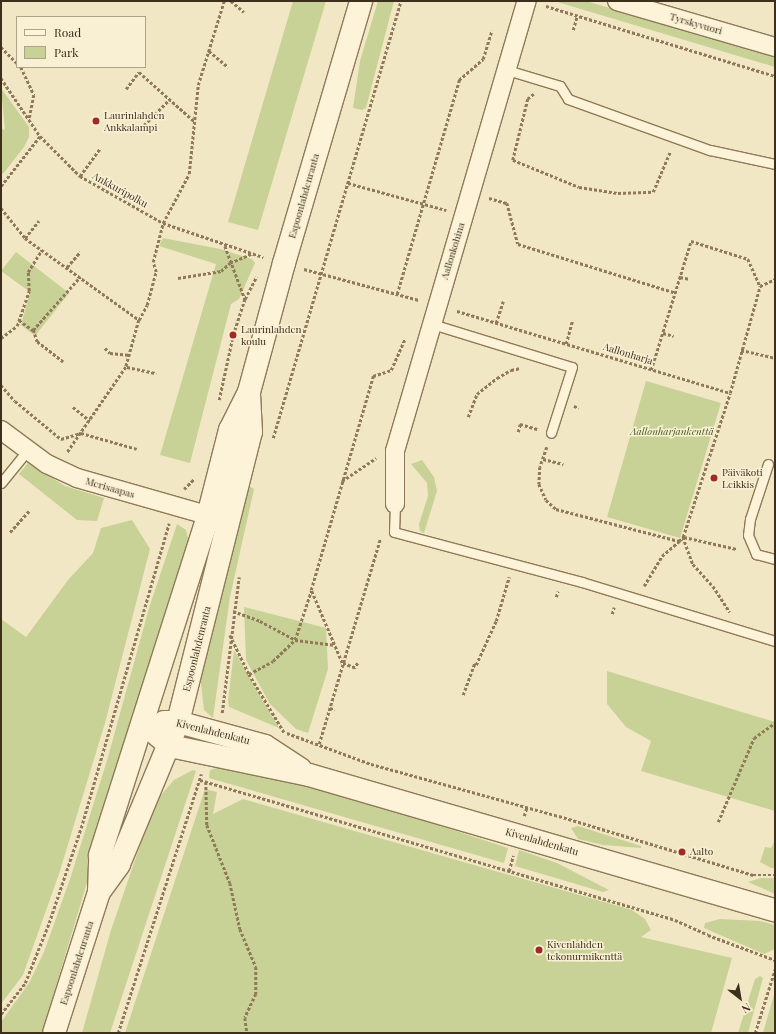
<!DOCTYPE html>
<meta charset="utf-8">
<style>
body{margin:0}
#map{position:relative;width:776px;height:1034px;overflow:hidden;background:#f2e7c4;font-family:"Playfair Display",serif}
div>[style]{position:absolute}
.green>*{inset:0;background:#c8d296}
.path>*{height:2.5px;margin-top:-1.25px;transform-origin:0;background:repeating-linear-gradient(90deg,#8f7958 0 3px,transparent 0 5px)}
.roads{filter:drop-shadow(1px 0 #8f7958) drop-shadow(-1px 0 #8f7958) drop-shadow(0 1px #8f7958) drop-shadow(0 -1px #8f7958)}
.lane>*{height:9px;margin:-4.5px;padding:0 4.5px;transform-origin:4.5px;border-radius:4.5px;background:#fcf3d8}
.street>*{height:18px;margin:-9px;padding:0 9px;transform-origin:9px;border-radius:9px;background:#fcf3d8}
.secondary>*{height:22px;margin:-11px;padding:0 11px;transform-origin:11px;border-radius:11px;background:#fcf3d8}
.dots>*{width:11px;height:11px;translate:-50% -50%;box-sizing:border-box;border:2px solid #f9f0d4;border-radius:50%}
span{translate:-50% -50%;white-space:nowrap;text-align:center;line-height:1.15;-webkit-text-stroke:3px #f9f0d4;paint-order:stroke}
.street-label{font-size:10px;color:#3e2f1d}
.poi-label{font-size:10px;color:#3e2f1d}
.left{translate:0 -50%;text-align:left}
.park-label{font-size:10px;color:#4a5c22;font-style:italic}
.frame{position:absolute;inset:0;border:2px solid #3e2f1d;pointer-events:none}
.legend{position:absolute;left:16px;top:16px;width:130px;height:52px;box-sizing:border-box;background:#f9f0d4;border:1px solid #aea38b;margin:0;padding:5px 7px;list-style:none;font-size:12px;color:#3e2f1d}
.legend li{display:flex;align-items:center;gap:8px;height:20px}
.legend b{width:20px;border:1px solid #aea38b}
.north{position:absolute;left:720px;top:978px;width:40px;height:40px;-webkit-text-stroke:3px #f9f0d4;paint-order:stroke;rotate:149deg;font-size:11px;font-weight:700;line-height:16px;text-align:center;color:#3e2f1d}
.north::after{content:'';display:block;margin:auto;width:14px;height:18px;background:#3e2f1d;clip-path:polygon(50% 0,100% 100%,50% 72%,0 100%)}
</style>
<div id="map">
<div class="green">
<div style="clip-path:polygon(293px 1px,326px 1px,258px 230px,228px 222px)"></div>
<div style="clip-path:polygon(378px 1px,394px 1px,366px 108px,362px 110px,353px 108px,360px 61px)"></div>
<div style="clip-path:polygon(554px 1px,586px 1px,775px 57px,775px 67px)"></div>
<div style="clip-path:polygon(1px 88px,29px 127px,29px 137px,24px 147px,3px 174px,1px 172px,1px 128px,5px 130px)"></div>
<div style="clip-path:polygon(163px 238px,220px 249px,252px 259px,255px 263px,239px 299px,231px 304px,190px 463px,160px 455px,216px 264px,159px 246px)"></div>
<div style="clip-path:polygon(16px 252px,69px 293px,35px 336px,21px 325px,30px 292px,1px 271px)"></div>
<div style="clip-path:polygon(646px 381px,721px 403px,680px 538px,607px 517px)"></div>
<div style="clip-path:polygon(422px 460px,434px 477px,437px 491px,424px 533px,420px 531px,419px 524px,428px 496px,427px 483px,411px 464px)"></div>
<div style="clip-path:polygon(28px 463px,65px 486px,104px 498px,97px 521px,77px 520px,19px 474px)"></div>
<div style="clip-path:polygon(249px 486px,254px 489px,230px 597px,213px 718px,204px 710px,200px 676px)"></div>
<div style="clip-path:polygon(132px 520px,150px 549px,105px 723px,59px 874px,23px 975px,1px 1004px,1px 619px,26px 637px,68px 580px,93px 553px,101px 528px)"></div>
<div style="clip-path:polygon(177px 524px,186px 530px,189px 542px,42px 1033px,1px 1033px,1px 1022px,29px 983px,44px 952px,71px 876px,108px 757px,149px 608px)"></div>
<div style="clip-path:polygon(244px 607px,326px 628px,328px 669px,308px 733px,296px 729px,270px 704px,246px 660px)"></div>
<div style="clip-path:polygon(234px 650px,256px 689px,279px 728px,229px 707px,228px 701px)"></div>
<div style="clip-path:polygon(607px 671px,775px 722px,775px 811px,641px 771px,651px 741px,626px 727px,607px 704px)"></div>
<div style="clip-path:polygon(220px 767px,353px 797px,508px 848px,504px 863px,209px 778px,210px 770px)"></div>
<div style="clip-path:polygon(193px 770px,196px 771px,110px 1033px,82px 1033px,111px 930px,155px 802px,174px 780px)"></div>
<div style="clip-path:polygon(205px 789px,217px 792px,213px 814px,243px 799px,632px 910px,645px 919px,651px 930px,641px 937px,732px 958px,711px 1033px,125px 1033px)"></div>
<div style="clip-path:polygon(578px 826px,641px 846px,641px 848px,603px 845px,578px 839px,571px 828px)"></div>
<div style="clip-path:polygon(775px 840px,775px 868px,771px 868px,760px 862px,765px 847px,771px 848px)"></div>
<div style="clip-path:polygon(519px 850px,557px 863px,609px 890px,603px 892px,515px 866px)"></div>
<div style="clip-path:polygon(761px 878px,775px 878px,775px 894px,748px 882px)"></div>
<div style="clip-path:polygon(720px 919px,760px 921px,775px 925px,775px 949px,764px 954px,704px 928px,705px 923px)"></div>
<div style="clip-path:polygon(760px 976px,763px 978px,748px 1033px,738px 1033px,755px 979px)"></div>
<div style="clip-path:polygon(775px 990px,775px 1033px,763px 1033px,775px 991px)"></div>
</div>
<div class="path">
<div style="left:231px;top:1px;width:17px;rotate:40deg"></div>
<div style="left:546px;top:6px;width:239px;rotate:17deg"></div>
<div style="left:573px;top:30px;width:15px;rotate:-74deg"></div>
<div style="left:1px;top:47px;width:23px;rotate:45deg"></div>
<div style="left:209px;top:51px;width:25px;rotate:40deg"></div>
<div style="left:21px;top:67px;width:31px;rotate:65deg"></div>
<div style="left:34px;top:95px;width:25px;rotate:101deg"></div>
<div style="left:1px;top:78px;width:70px;rotate:56.1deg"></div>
<div style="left:40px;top:136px;width:57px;rotate:45deg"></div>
<div style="left:80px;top:176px;width:95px;rotate:29.5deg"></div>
<div style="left:163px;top:223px;width:106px;rotate:18.8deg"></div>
<div style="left:126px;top:89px;width:21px;rotate:-53deg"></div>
<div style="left:139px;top:72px;width:74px;rotate:41.7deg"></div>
<div style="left:534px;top:94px;width:8px;rotate:140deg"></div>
<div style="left:528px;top:99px;width:63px;rotate:103.8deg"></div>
<div style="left:513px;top:160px;width:71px;rotate:22.2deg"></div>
<div style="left:579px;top:187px;width:39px;rotate:9deg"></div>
<div style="left:618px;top:193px;width:35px;rotate:-2deg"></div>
<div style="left:653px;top:192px;width:43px;rotate:-67deg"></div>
<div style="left:144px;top:125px;width:35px;rotate:-45deg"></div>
<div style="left:80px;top:176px;width:34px;rotate:-54deg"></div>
<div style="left:348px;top:183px;width:102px;rotate:15.4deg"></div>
<div style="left:1px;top:186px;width:63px;rotate:-52deg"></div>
<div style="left:489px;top:198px;width:19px;rotate:16deg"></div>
<div style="left:507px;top:203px;width:42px;rotate:75deg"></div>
<div style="left:518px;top:244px;width:165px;rotate:17.2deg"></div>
<div style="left:1px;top:208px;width:38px;rotate:51deg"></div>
<div style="left:25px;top:238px;width:140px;rotate:35.7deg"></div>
<div style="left:139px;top:320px;width:49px;rotate:105.5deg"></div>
<div style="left:126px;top:367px;width:104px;rotate:124.5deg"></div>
<div style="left:25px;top:238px;width:22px;rotate:-51deg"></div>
<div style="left:225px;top:246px;width:57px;rotate:69.3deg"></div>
<div style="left:67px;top:267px;width:20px;rotate:-49deg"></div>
<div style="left:304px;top:269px;width:119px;rotate:15.1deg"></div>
<div style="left:680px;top:277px;width:10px;rotate:11deg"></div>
<div style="left:178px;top:278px;width:44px;rotate:-9.2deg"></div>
<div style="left:221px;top:271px;width:12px;rotate:-42deg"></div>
<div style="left:230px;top:263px;width:23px;rotate:-23deg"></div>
<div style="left:397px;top:294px;width:223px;rotate:-73.8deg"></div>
<div style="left:459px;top:80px;width:32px;rotate:-41deg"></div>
<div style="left:483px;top:59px;width:30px;rotate:-73deg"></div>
<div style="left:457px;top:311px;width:285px;rotate:16.7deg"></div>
<div style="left:19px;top:320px;width:17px;rotate:36deg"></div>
<div style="left:139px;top:320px;width:17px;rotate:-62deg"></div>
<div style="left:147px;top:305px;width:34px;rotate:-75deg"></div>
<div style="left:156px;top:272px;width:10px;rotate:-107deg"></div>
<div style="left:153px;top:262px;width:40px;rotate:-75.6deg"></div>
<div style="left:163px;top:223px;width:55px;rotate:-62deg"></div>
<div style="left:189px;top:174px;width:89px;rotate:-84.2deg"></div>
<div style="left:198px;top:85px;width:88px;rotate:-72.8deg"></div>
<div style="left:496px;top:323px;width:23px;rotate:-72deg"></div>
<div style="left:663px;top:333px;width:11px;rotate:15deg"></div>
<div style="left:1px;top:338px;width:20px;rotate:-37deg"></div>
<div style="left:17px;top:326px;width:37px;rotate:-71deg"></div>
<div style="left:29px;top:291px;width:19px;rotate:-93deg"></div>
<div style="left:28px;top:272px;width:26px;rotate:-58deg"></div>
<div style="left:566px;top:344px;width:24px;rotate:-75deg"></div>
<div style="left:105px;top:348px;width:7px;rotate:45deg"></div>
<div style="left:110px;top:353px;width:20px;rotate:6deg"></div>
<div style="left:741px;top:350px;width:35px;rotate:13deg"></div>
<div style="left:63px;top:362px;width:33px;rotate:-142deg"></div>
<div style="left:37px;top:342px;width:13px;rotate:-108deg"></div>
<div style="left:33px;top:330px;width:71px;rotate:-48.4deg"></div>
<div style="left:127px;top:367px;width:30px;rotate:12deg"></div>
<div style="left:651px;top:370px;width:135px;rotate:-72.8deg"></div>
<div style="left:691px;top:241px;width:60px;rotate:17.5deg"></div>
<div style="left:748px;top:259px;width:30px;rotate:66deg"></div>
<div style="left:1px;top:385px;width:21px;rotate:49deg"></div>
<div style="left:15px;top:401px;width:60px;rotate:39.6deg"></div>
<div style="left:61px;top:439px;width:21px;rotate:-17deg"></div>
<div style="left:81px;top:433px;width:58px;rotate:15.9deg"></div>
<div style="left:219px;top:400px;width:66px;rotate:-77.8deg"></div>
<div style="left:233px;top:335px;width:38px;rotate:-72deg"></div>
<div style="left:245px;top:299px;width:25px;rotate:-63deg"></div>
<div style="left:574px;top:406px;width:5px;rotate:22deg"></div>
<div style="left:73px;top:407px;width:22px;rotate:39deg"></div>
<div style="left:468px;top:417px;width:25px;rotate:-69deg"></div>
<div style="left:477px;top:394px;width:26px;rotate:-39deg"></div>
<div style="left:497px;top:378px;width:16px;rotate:-30deg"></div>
<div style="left:511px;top:370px;width:10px;rotate:-11deg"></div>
<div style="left:518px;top:432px;width:8px;rotate:-76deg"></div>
<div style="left:520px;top:424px;width:18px;rotate:16deg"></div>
<div style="left:273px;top:438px;width:455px;rotate:-73.7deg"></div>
<div style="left:547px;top:447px;width:21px;rotate:109deg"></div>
<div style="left:540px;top:467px;width:17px;rotate:93deg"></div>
<div style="left:539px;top:484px;width:17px;rotate:66deg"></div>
<div style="left:546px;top:500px;width:13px;rotate:42deg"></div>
<div style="left:556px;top:509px;width:127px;rotate:14.6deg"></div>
<div style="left:679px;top:541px;width:6px;rotate:-45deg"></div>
<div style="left:683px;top:537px;width:151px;rotate:-71.9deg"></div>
<div style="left:730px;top:393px;width:111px;rotate:-74.3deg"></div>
<div style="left:760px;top:286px;width:17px;rotate:-25deg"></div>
<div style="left:543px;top:459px;width:21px;rotate:14deg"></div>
<div style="left:342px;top:481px;width:41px;rotate:-34.1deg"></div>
<div style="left:184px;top:489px;width:14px;rotate:-45deg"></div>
<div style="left:10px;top:532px;width:30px;rotate:-48deg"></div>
<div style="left:683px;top:537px;width:29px;rotate:70deg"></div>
<div style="left:693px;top:564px;width:30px;rotate:48deg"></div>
<div style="left:713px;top:586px;width:31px;rotate:57deg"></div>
<div style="left:684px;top:537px;width:54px;rotate:12.8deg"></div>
<div style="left:644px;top:586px;width:35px;rotate:-59deg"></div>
<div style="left:662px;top:556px;width:23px;rotate:-41deg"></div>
<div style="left:556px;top:597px;width:6px;rotate:-72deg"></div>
<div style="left:233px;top:611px;width:29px;rotate:20deg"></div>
<div style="left:260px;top:621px;width:40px;rotate:28deg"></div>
<div style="left:295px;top:640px;width:39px;rotate:7deg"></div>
<div style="left:612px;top:614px;width:7px;rotate:-74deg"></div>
<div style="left:230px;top:635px;width:43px;rotate:64deg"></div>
<div style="left:249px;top:674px;width:68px;rotate:58.9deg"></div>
<div style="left:358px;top:663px;width:6px;rotate:121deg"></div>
<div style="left:355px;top:668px;width:14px;rotate:-159deg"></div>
<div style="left:342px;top:663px;width:79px;rotate:-113deg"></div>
<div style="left:311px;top:590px;width:223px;rotate:-73.8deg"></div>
<div style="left:373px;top:376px;width:19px;rotate:-18deg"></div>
<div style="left:391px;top:370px;width:34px;rotate:-66deg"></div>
<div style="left:249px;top:674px;width:27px;rotate:-28deg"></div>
<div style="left:273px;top:661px;width:30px;rotate:-44deg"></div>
<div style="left:295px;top:640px;width:52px;rotate:-71.9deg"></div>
<div style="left:463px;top:695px;width:33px;rotate:-70deg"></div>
<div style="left:474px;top:664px;width:2px;rotate:27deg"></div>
<div style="left:476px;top:665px;width:48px;rotate:-65.6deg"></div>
<div style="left:496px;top:621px;width:46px;rotate:-73.5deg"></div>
<div style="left:330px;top:708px;width:5px;rotate:22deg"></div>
<div style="left:222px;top:713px;width:137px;rotate:-82.9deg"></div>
<div style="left:287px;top:733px;width:90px;rotate:20.3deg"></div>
<div style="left:371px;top:764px;width:195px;rotate:15.5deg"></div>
<div style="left:559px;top:816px;width:203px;rotate:16.9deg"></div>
<div style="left:753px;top:875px;width:22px"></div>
<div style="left:319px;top:744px;width:214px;rotate:-73.4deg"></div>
<div style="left:200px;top:780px;width:495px;rotate:16.4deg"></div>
<div style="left:675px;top:920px;width:36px;rotate:24deg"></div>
<div style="left:708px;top:935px;width:72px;rotate:20.5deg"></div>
<div style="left:206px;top:782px;width:43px;rotate:88.7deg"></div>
<div style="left:207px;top:825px;width:62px;rotate:68.4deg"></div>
<div style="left:230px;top:883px;width:47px;rotate:77.7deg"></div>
<div style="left:240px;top:929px;width:41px;rotate:67.2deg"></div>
<div style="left:256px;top:967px;width:27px;rotate:90deg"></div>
<div style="left:256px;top:994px;width:26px;rotate:115deg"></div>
<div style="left:245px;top:1018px;width:15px;rotate:82deg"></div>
<div style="left:524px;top:816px;width:9px;rotate:-72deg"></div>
<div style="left:718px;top:822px;width:91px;rotate:-66.8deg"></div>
<div style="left:754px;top:738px;width:26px;rotate:-36deg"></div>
<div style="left:509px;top:871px;width:16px;rotate:-75deg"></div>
<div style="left:1px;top:1014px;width:39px;rotate:-52deg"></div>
<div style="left:25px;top:983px;width:65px;rotate:-68.2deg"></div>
<div style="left:49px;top:923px;width:100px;rotate:-71.4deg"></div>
<div style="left:81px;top:828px;width:317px;rotate:-73.9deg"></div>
<div style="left:118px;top:1033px;width:272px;rotate:-72.2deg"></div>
<div style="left:755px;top:1033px;width:67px;rotate:-72.6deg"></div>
</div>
<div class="roads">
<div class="lane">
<div style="left:507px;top:70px;width:55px;rotate:16.8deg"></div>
<div style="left:560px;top:86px;width:15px;rotate:58deg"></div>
<div style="left:568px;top:99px;width:151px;rotate:19.8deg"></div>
<div style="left:710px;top:150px;width:66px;rotate:12.2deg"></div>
<div style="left:432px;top:324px;width:146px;rotate:17.1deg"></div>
<div style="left:572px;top:367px;width:69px;rotate:107.7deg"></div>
<div style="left:768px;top:464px;width:58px;rotate:108.1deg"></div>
<div style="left:750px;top:519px;width:16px;rotate:97deg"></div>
<div style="left:748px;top:535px;width:21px;rotate:67deg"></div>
<div style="left:756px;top:554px;width:20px;rotate:15deg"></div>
<div style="left:1px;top:483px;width:41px;rotate:-50.9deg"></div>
<div style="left:395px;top:504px;width:28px;rotate:92deg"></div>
<div style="left:394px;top:532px;width:195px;rotate:14.9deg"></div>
<div style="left:582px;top:582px;width:202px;rotate:17deg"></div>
</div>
<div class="street">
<div style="left:617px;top:1px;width:165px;rotate:16.2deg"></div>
<div style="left:1px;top:430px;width:57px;rotate:36.5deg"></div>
<div style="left:47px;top:464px;width:33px;rotate:25deg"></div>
<div style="left:77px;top:478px;width:150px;rotate:15.9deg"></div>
<div style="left:395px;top:504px;width:53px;rotate:-90deg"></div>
<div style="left:395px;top:451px;width:469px;rotate:-73.7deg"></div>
</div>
<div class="secondary">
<div style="left:164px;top:722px;width:14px"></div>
<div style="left:178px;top:722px;width:90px;rotate:15.4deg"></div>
<div style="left:265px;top:746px;width:42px;rotate:33.3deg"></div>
<div style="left:143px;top:723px;width:35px;rotate:40deg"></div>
<div style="left:170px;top:746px;width:142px;rotate:11.8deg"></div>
<div style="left:309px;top:775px;width:485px;rotate:16.2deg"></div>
<div style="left:99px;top:892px;width:34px;rotate:-54deg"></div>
<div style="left:119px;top:864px;width:154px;rotate:-67.4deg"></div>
<div style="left:178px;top:722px;width:299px;rotate:-75.9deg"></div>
<div style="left:251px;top:432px;width:39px;rotate:-93deg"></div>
<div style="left:54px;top:1033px;width:148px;rotate:-72.3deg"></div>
<div style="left:99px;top:892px;width:37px;rotate:-88deg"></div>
<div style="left:100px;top:855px;width:356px;rotate:-72.3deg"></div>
<div style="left:208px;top:516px;width:89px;rotate:-75.7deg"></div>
<div style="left:230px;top:430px;width:42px;rotate:-63.4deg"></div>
<div style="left:249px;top:392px;width:134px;rotate:-74.8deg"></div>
<div style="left:284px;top:263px;width:273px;rotate:-73.6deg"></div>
</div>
</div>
<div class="dots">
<div style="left:96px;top:121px;background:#a52822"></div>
<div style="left:233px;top:335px;background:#a52822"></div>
<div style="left:714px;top:478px;background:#a52822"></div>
<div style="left:682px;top:852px;background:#a52822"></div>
<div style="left:539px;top:950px;background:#a52822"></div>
</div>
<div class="street-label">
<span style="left:696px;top:24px;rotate:16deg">Tyrskyvuori</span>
<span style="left:120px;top:190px;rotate:29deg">Ankkuripolku</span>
<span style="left:304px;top:196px;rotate:-74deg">Espoonlahdenranta</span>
<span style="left:453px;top:251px;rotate:-73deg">Aallonkohina</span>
<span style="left:628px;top:354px;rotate:17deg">Aallonharja</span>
<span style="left:110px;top:488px;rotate:16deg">Merisaapas</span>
<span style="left:197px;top:649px;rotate:-76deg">Espoonlahdenranta</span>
<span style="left:213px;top:732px;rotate:14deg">Kivenlahdenkatu</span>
<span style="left:542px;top:842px;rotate:16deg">Kivenlahdenkatu</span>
<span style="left:77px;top:963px;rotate:-72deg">Espoonlahdenranta</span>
</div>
<div class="poi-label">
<span class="left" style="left:104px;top:121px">Laurinlahden<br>Ankkalampi</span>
<span class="left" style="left:241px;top:335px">Laurinlahden<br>koulu</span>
<span class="left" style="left:722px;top:478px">Päiväkoti<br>Leikkis</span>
<span class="left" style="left:690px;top:852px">Aalto</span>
<span class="left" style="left:547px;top:950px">Kivenlahden<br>tekonurmikenttä</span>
</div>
<div class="park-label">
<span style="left:672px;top:432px">Aallonharjankenttä</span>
</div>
<div class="frame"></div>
<ul class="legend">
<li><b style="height:5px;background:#fcf3d8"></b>Road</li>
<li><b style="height:11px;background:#c8d296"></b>Park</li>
</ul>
<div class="north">N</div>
</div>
